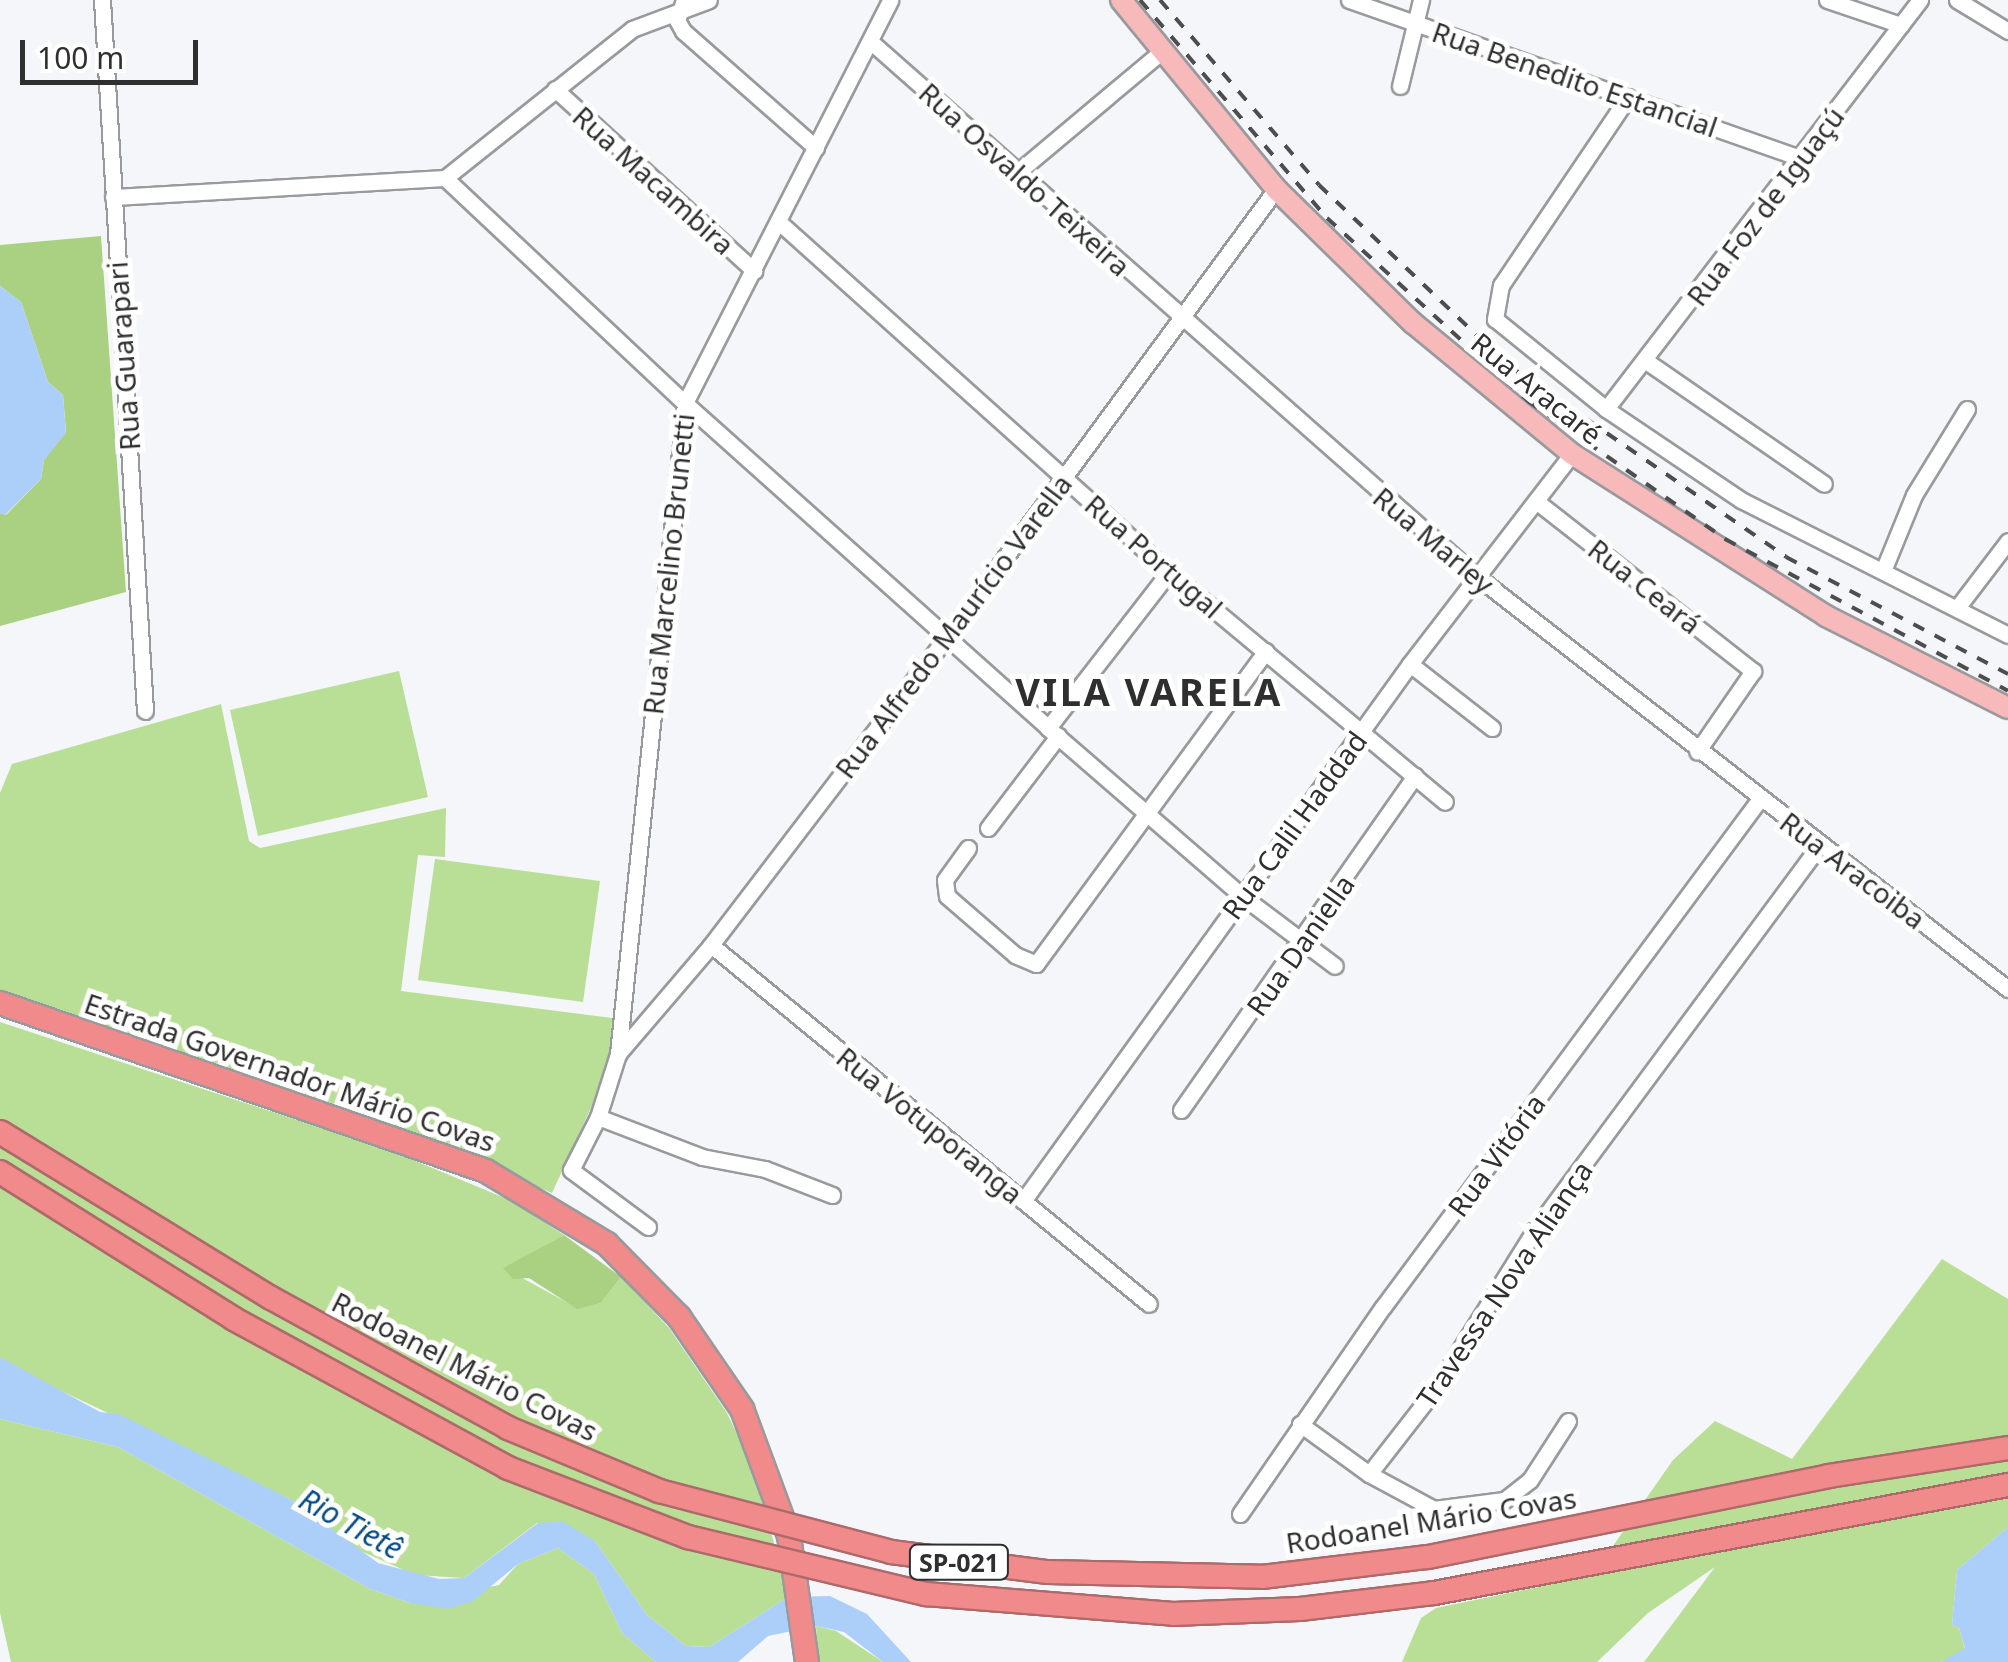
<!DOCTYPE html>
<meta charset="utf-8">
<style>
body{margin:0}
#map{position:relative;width:2008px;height:1662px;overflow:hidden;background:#f5f6f9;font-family:"Noto Sans",sans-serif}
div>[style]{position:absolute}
.green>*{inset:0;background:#b9de95}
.forest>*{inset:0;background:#a9d181}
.water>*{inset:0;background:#abcff8}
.roads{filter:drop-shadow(2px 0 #999a9d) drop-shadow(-2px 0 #999a9d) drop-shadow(0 2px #999a9d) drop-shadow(0 -2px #999a9d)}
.minor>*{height:15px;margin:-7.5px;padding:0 7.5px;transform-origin:7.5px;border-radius:7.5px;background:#fff}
.major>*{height:20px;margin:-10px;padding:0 10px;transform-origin:10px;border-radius:10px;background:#f7b9b9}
.highway>*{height:22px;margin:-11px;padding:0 11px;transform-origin:11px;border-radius:11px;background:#f18a8b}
.rail>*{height:4px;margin-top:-2px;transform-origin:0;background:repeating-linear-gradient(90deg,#4c4d4e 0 12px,transparent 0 24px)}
.bridges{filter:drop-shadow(2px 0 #ad6a6b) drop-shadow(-2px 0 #ad6a6b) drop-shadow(0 2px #ad6a6b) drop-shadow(0 -2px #ad6a6b)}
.highway-bridge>*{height:22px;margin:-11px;padding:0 11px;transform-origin:11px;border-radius:11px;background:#f18a8b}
span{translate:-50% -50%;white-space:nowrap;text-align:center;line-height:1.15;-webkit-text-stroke:10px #fff;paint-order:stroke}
.shield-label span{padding:2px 8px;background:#fff;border:2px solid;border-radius:8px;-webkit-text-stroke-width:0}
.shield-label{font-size:25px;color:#2f2f30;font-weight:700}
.street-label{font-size:28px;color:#2f2f30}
.water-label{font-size:30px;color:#064b85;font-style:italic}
.district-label{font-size:38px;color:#2f2f30;font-weight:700;letter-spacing:2.5px}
.scale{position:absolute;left:20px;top:40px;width:178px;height:45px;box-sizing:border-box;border:5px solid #2f2f30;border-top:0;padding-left:12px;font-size:30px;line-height:35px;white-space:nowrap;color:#2f2f30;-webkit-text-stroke:8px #fff;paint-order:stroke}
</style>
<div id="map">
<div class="green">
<div style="clip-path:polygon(399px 671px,428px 797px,258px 836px,230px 710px)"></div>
<div style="clip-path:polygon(221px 704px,249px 841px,260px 848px,446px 808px,445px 857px,418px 855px,401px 991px,612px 1018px,611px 1064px,552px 1193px,420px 1135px,0 994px,0 793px,12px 764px)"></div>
<div style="clip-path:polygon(435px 859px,600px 881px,583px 1002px,418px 980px)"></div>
<div style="clip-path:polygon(0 1022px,394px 1152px,512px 1201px,564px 1235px,504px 1268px,577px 1308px,601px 1303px,621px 1277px,669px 1328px,727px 1413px,756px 1474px,788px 1597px,709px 1647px,686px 1646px,647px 1615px,595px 1541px,537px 1523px,464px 1578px,415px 1575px,345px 1544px,292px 1500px,17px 1370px,0 1357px)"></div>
<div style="clip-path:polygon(1942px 1259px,2008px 1299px,2008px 1527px,1957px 1570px,1952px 1625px,1959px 1628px,1965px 1649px,1941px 1662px,1644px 1662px,1715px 1567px,1648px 1613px,1597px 1662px,1402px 1662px,1421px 1618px,1436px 1608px,1592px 1576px,1673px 1460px,1715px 1421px,1792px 1459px)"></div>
<div style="clip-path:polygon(0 1419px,118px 1447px,370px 1589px,410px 1603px,499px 1585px,518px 1564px,558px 1548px,594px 1574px,622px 1633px,656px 1662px,11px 1662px,0 1613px)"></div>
<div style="clip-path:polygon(816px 1626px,836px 1631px,883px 1662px,818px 1662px)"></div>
</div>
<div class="forest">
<div style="clip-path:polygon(101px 236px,126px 592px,0 626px,0 513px,6px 515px,41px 479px,44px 460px,66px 432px,63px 395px,48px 382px,21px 302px,0 286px,0 245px)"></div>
<div style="clip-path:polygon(564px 1235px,621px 1277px,601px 1303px,577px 1309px,529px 1278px,513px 1279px,503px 1268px)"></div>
</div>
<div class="water">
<div style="clip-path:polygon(0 286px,21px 302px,48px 382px,63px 395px,66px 433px,44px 460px,41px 479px,5px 515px,0 513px)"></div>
<div style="clip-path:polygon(0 1357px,100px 1412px,119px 1414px,292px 1500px,378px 1563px,439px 1579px,464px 1578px,538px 1523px,562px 1521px,595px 1541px,647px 1615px,686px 1646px,709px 1647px,788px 1597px,830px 1596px,867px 1614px,911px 1662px,883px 1662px,844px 1632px,816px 1626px,768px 1636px,738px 1662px,656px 1662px,622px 1633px,594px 1574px,558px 1548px,518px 1564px,473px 1601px,448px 1609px,410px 1603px,370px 1589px,118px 1447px,0 1419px)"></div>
<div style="clip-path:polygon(2008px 1527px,2008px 1662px,1941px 1662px,1965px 1648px,1959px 1628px,1952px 1625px,1957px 1570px)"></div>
</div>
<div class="roads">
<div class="minor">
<div style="left:102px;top:0;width:712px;rotate:86.54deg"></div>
<div style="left:684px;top:0;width:21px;rotate:109deg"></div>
<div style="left:677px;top:20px;width:13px;rotate:61deg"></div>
<div style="left:683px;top:31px;width:177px;rotate:41.3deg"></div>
<div style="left:1349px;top:0;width:479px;rotate:19.3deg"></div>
<div style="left:1827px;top:0;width:78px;rotate:18.7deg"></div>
<div style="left:1957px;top:0;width:60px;rotate:31.3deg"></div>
<div style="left:870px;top:41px;width:807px;rotate:41.43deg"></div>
<div style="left:1475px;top:575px;width:675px;rotate:37.84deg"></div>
<div style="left:1400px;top:86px;width:89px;rotate:-76.3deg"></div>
<div style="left:555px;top:89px;width:270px;rotate:42.4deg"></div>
<div style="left:1628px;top:97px;width:227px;rotate:124deg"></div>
<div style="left:1501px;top:285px;width:35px;rotate:100deg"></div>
<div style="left:1495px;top:319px;width:143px;rotate:39deg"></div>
<div style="left:1606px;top:409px;width:163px;rotate:34deg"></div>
<div style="left:1741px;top:500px;width:299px;rotate:26.8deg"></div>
<div style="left:1019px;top:171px;width:188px;rotate:-40deg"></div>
<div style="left:445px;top:178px;width:329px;rotate:43.2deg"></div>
<div style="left:685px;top:403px;width:487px;rotate:41.8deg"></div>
<div style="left:1048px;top:728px;width:257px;rotate:40.9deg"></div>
<div style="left:1242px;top:896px;width:116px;rotate:37deg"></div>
<div style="left:445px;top:178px;width:239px;rotate:-38.5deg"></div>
<div style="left:632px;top:29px;width:82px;rotate:-20.6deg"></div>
<div style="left:113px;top:197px;width:333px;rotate:-3.3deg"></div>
<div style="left:780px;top:223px;width:523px;rotate:41.9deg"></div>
<div style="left:1169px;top:572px;width:359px;rotate:39.8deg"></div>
<div style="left:1646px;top:361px;width:216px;rotate:34.6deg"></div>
<div style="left:1606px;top:409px;width:516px;rotate:-52.49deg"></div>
<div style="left:1536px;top:501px;width:276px;rotate:38.1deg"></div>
<div style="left:1753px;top:671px;width:98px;rotate:124.7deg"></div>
<div style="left:1883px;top:571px;width:82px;rotate:-67.8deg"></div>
<div style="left:1914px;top:495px;width:101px;rotate:-58.4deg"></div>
<div style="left:1957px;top:608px;width:84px;rotate:-52.7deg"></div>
<div style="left:1410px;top:664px;width:104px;rotate:38deg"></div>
<div style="left:1048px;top:728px;width:197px;rotate:-52.2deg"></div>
<div style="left:988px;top:828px;width:116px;rotate:-52.7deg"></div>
<div style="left:968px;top:848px;width:39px;rotate:126deg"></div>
<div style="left:945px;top:880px;width:16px;rotate:83deg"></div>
<div style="left:947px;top:896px;width:90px;rotate:40.9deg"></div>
<div style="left:1015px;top:955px;width:23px;rotate:23deg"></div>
<div style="left:1036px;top:964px;width:388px;rotate:-53.7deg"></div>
<div style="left:711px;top:945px;width:566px;rotate:39.34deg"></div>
<div style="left:618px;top:1054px;width:143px;rotate:-49.5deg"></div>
<div style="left:711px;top:945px;width:390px;rotate:-52.6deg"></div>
<div style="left:948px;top:635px;width:554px;rotate:-53.67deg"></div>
<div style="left:1181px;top:1110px;width:408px;rotate:-55deg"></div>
<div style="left:598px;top:1117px;width:111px;rotate:21deg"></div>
<div style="left:702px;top:1157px;width:64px;rotate:10.8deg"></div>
<div style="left:765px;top:1169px;width:72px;rotate:21.2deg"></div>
<div style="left:1023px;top:1201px;width:662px;rotate:-54.22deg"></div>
<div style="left:1410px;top:664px;width:265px;rotate:-52.4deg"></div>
<div style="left:648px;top:1227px;width:96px;rotate:-143.5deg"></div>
<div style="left:571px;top:1170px;width:59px;rotate:-63deg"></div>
<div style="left:598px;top:1117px;width:66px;rotate:-72.4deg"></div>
<div style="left:618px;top:1054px;width:654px;rotate:-84.12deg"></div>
<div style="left:685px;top:403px;width:452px;rotate:-63deg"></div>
<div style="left:1568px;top:1421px;width:70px;rotate:122.8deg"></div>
<div style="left:1530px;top:1480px;width:33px;rotate:142deg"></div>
<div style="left:1504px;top:1500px;width:71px;rotate:172.7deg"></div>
<div style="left:1434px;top:1509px;width:74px;rotate:-151.7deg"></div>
<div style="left:1369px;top:1474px;width:109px;rotate:-52.1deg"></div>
<div style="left:1436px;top:1388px;width:185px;rotate:-58deg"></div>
<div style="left:1534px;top:1231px;width:479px;rotate:-53.5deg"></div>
<div style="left:1300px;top:1424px;width:85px;rotate:35.9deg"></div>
<div style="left:1240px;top:1514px;width:252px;rotate:-55.4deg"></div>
<div style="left:1383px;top:1307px;width:631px;rotate:-53.44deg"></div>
</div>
<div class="major">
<div style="left:1121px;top:0;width:244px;rotate:50.6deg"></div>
<div style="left:1276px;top:189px;width:192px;rotate:44.4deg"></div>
<div style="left:1413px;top:323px;width:206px;rotate:39.5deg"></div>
<div style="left:1572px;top:454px;width:301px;rotate:32.5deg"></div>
<div style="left:1826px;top:616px;width:204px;rotate:26.8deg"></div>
</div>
<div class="highway">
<div style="left:0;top:1003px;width:514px;rotate:19.07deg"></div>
<div style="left:486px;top:1171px;width:141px;rotate:31.1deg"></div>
<div style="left:607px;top:1244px;width:103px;rotate:45.4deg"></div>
<div style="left:679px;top:1317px;width:112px;rotate:55.6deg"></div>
<div style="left:742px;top:1409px;width:135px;rotate:69.7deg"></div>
<div style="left:789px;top:1536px;width:127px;rotate:81.9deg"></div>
</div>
</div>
<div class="rail">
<div style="left:1140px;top:0;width:287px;rotate:49.4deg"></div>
<div style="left:1327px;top:218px;width:272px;rotate:42.3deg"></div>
<div style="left:1528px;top:401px;width:241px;rotate:35deg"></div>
<div style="left:1725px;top:539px;width:321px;rotate:28.2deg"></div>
<div style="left:1160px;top:0;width:244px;rotate:49.3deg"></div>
<div style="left:1319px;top:185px;width:261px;rotate:43.6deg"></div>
<div style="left:1508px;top:365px;width:338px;rotate:34.6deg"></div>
<div style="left:1786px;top:557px;width:251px;rotate:27.8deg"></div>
</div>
<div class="bridges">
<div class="highway-bridge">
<div style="left:0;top:1132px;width:318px;rotate:31.5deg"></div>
<div style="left:271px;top:1298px;width:270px;rotate:28.7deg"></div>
<div style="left:508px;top:1428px;width:164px;rotate:22.6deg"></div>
<div style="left:659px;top:1491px;width:240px;rotate:14.7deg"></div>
<div style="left:891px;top:1552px;width:158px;rotate:7.3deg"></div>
<div style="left:1048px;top:1572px;width:214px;rotate:1.3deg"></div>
<div style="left:1262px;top:1577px;width:167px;rotate:-6.9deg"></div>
<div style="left:1428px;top:1557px;width:409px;rotate:-11.4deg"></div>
<div style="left:1829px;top:1476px;width:181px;rotate:-8.9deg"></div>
<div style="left:0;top:1172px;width:276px;rotate:32.1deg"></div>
<div style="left:234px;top:1319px;width:312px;rotate:28.5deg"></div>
<div style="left:508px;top:1468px;width:193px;rotate:21deg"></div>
<div style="left:688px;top:1537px;width:245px;rotate:13.5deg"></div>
<div style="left:926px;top:1594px;width:248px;rotate:4.6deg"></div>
<div style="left:1173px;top:1614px;width:127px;rotate:-2.3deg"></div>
<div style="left:1300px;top:1609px;width:135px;rotate:-6.8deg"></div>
<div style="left:1434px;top:1593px;width:584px;rotate:-10.66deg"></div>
</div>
</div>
<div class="shield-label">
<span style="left:959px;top:1562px">SP-021</span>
</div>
<div class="street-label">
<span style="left:1575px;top:79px;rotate:19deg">Rua Benedito Estancial</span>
<span style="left:1025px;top:179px;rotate:42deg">Rua Osvaldo Teixeira</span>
<span style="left:654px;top:180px;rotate:42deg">Rua Macambira</span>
<span style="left:1765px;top:206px;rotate:-53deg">Rua Foz de Iguaçú</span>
<span style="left:123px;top:356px;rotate:-94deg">Rua Guarapari</span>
<span style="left:1537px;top:388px;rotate:39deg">Rua Aracaré</span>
<span style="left:1434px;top:540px;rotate:40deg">Rua Marley</span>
<span style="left:1154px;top:556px;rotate:41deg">Rua Portugal</span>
<span style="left:668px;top:564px;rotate:-84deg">Rua Marcelino Brunetti</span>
<span style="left:1645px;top:586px;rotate:38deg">Rua Ceará</span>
<span style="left:953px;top:626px;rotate:-53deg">Rua Alfredo Maurício Varella</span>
<span style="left:1294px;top:825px;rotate:-54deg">Rua Calil Haddad</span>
<span style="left:1853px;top:870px;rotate:37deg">Rua Aracoiba</span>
<span style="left:1300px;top:945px;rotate:-55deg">Rua Daniella</span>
<span style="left:290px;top:1072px;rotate:19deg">Estrada Governador Mário Covas</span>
<span style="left:930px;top:1125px;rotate:39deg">Rua Votuporanga</span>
<span style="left:1496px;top:1155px;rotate:-54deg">Rua Vitória</span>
<span style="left:1504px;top:1284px;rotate:-56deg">Travessa Nova Aliança</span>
<span style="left:465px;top:1366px;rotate:27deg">Rodoanel Mário Covas</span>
<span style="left:1431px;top:1520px;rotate:-9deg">Rodoanel Mário Covas</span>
</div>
<div class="water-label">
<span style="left:351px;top:1524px;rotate:29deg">Rio Tietê</span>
</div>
<div class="district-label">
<span style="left:1149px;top:692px">VILA VARELA</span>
</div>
<div class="scale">100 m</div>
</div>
